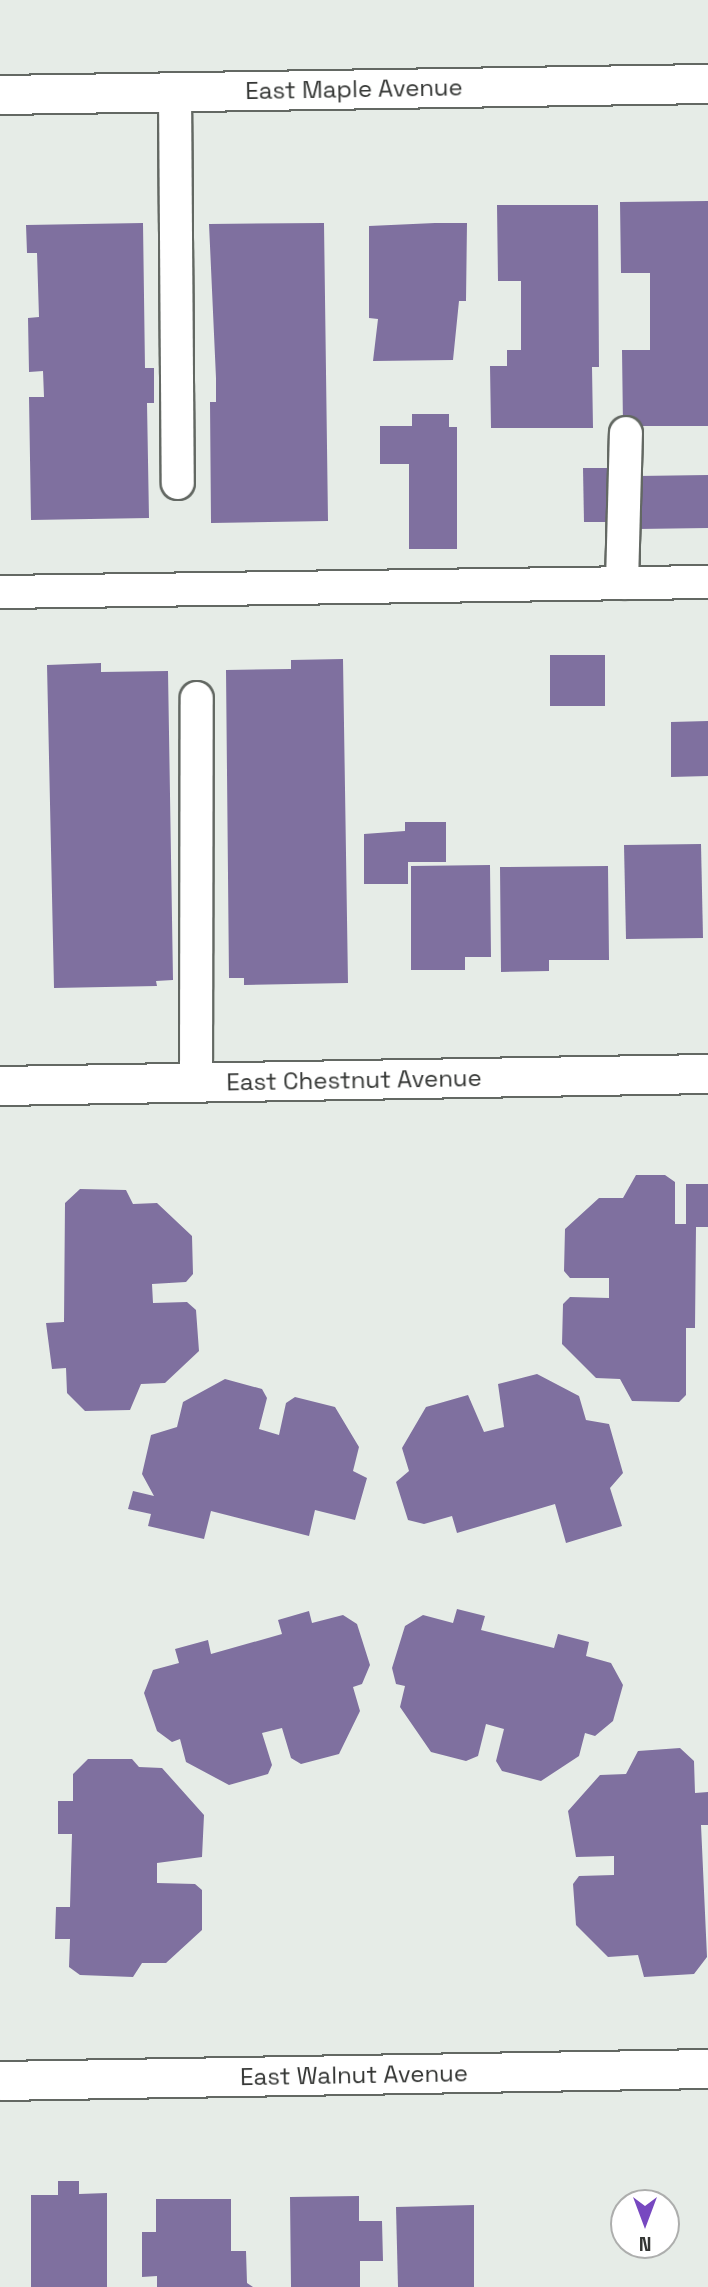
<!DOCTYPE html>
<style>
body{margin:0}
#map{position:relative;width:708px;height:2287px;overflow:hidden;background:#e6ece7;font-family:"Space Grotesk",sans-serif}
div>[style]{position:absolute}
.building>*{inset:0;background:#7f709f}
.roads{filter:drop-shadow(2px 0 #636863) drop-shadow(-2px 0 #636863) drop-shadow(0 2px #636863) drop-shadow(0 -2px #636863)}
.lane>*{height:32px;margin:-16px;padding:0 16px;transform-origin:16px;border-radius:16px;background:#fff}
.street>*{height:38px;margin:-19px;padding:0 19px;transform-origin:19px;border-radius:19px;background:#fff}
span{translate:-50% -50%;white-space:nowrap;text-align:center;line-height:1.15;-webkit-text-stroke:7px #fff;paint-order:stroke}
.street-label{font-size:24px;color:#333533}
.north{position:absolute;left:610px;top:2189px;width:70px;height:70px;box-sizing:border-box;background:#fff;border:2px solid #adaead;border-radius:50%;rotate:180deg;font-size:19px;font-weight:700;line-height:28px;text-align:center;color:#333533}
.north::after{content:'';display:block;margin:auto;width:24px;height:32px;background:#7748c0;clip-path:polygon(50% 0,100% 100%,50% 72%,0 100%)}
</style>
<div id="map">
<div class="building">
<div style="clip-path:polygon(708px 201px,708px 426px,623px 426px,622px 350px,650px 350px,650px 273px,621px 273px,620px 202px)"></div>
<div style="clip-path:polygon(497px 205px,598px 205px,599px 367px,592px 367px,593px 428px,491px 428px,490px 366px,507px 366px,507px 350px,521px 350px,521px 281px,498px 281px)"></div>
<div style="clip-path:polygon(143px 223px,145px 368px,154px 368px,154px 403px,147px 403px,149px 518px,31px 520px,29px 397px,44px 397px,43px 371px,29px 372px,28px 318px,39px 317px,37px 253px,27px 253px,26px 225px)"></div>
<div style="clip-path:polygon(324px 223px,328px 521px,211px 523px,210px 402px,216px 402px,216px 378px,209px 224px)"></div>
<div style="clip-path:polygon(435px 223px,467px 223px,466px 301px,459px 301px,453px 360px,373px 361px,378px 319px,369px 318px,369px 226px)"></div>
<div style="clip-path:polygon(412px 414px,449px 414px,449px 427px,457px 427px,457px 549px,409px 549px,409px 464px,380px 464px,380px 426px,412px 426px)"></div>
<div style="clip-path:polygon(583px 468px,617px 468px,617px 522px,584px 522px)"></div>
<div style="clip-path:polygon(708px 475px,708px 528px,638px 529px,638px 476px)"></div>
<div style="clip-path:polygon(550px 655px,605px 655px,605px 706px,550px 706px)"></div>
<div style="clip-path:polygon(343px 659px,348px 983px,244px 985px,244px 978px,229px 978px,226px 670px,291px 669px,291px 660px)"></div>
<div style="clip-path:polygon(101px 663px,101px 672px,168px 671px,173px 980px,156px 981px,157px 986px,54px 988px,47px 665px)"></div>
<div style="clip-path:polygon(708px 721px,708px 776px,671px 777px,671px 722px)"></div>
<div style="clip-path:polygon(405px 822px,446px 822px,446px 862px,408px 862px,408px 884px,364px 884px,364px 834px,405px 831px)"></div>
<div style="clip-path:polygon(701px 844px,703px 938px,626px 939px,624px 845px)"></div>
<div style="clip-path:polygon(490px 865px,491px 957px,465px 957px,465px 970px,411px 970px,411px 866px)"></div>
<div style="clip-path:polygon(608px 866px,609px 960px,549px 960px,549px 971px,501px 972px,500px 867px)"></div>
<div style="clip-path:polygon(636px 1175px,665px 1175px,675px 1182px,675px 1224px,686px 1224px,686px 1184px,708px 1184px,708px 1227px,696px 1227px,695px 1328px,686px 1328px,686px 1395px,679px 1402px,632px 1401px,620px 1379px,596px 1378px,562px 1344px,563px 1304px,570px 1297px,609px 1298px,609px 1278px,570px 1278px,564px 1271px,565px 1229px,599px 1198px,623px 1198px)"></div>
<div style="clip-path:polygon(80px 1189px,126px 1190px,133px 1204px,157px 1203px,192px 1236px,193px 1274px,186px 1282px,152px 1284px,153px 1303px,187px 1302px,196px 1310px,199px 1351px,165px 1383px,141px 1384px,130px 1410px,85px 1411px,67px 1393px,66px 1368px,52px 1369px,46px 1323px,64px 1322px,65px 1203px)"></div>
<div style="clip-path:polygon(537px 1374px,579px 1396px,586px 1420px,609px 1424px,623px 1473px,610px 1488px,622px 1526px,566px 1543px,555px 1504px,457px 1533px,452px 1516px,424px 1524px,408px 1520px,396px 1482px,409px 1471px,402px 1448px,426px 1407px,468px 1395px,484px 1432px,504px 1427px,498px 1384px)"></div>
<div style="clip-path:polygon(225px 1379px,262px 1389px,267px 1398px,259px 1429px,279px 1435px,286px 1403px,295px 1397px,335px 1407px,359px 1447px,353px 1471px,367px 1478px,355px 1520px,315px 1510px,309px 1536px,211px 1511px,204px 1539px,148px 1526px,151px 1514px,128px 1509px,133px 1491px,154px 1496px,142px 1474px,151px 1435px,177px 1427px,183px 1402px)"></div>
<div style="clip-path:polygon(457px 1609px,485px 1616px,481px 1630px,554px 1648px,558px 1634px,589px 1642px,586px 1656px,611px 1663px,623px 1685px,613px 1721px,595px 1736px,585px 1733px,579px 1756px,541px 1781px,502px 1771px,496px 1761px,504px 1729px,486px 1724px,478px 1756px,466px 1761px,431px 1752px,400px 1707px,405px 1686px,396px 1684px,392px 1668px,405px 1626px,423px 1615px,453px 1623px)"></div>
<div style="clip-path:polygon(309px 1611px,312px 1623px,343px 1615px,357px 1624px,370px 1665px,362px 1684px,353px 1687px,360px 1711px,339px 1754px,301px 1764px,291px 1758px,282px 1728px,262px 1733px,272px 1765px,268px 1774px,229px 1785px,186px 1762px,180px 1739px,172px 1742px,157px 1731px,144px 1693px,153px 1670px,179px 1663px,175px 1649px,208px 1640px,211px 1654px,282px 1634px,278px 1620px)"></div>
<div style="clip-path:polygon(680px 1748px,694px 1761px,695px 1793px,708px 1792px,708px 1825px,701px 1825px,707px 1957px,694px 1974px,644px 1977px,638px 1955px,608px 1957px,576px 1925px,573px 1884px,579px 1876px,614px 1875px,614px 1856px,576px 1857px,568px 1811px,600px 1775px,626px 1774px,638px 1751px)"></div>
<div style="clip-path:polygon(88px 1759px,132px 1759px,139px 1767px,162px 1768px,204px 1815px,202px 1857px,157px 1863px,157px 1883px,195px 1884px,202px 1890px,202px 1930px,166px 1963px,142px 1963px,133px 1977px,80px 1975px,69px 1967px,70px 1939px,55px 1939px,56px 1907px,70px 1907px,72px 1834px,58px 1834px,58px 1801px,73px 1801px,73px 1774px)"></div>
<div style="clip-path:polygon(58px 2181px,79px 2181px,79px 2194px,107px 2193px,107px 2287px,31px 2287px,31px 2195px,58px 2195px)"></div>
<div style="clip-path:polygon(359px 2196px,359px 2221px,382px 2221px,383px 2261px,360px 2261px,360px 2287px,291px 2287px,290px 2197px)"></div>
<div style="clip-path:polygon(156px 2199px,231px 2199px,231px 2251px,246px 2251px,247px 2283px,253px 2287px,157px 2287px,157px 2276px,142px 2277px,142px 2232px,156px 2232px)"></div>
<div style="clip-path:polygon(474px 2205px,474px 2287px,398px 2287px,396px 2207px)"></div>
</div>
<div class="roads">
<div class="lane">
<div style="left:175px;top:92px;width:391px;rotate:89.6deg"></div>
<div style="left:622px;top:583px;width:150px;rotate:-88.5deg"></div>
<div style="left:0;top:592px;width:708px;rotate:-0.81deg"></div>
<div style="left:196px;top:1082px;width:384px;rotate:-89.9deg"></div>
</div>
<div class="street">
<div style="left:0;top:95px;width:708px;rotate:-0.89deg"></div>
<div style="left:0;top:1086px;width:708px;rotate:-0.97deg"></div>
<div style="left:0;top:2081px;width:708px;rotate:-0.97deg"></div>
</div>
</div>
<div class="street-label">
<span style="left:354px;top:89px;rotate:-1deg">East Maple Avenue</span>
<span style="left:354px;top:1080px;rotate:-1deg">East Chestnut Avenue</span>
<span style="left:354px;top:2075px;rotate:-1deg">East Walnut Avenue</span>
</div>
<div class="north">N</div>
</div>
